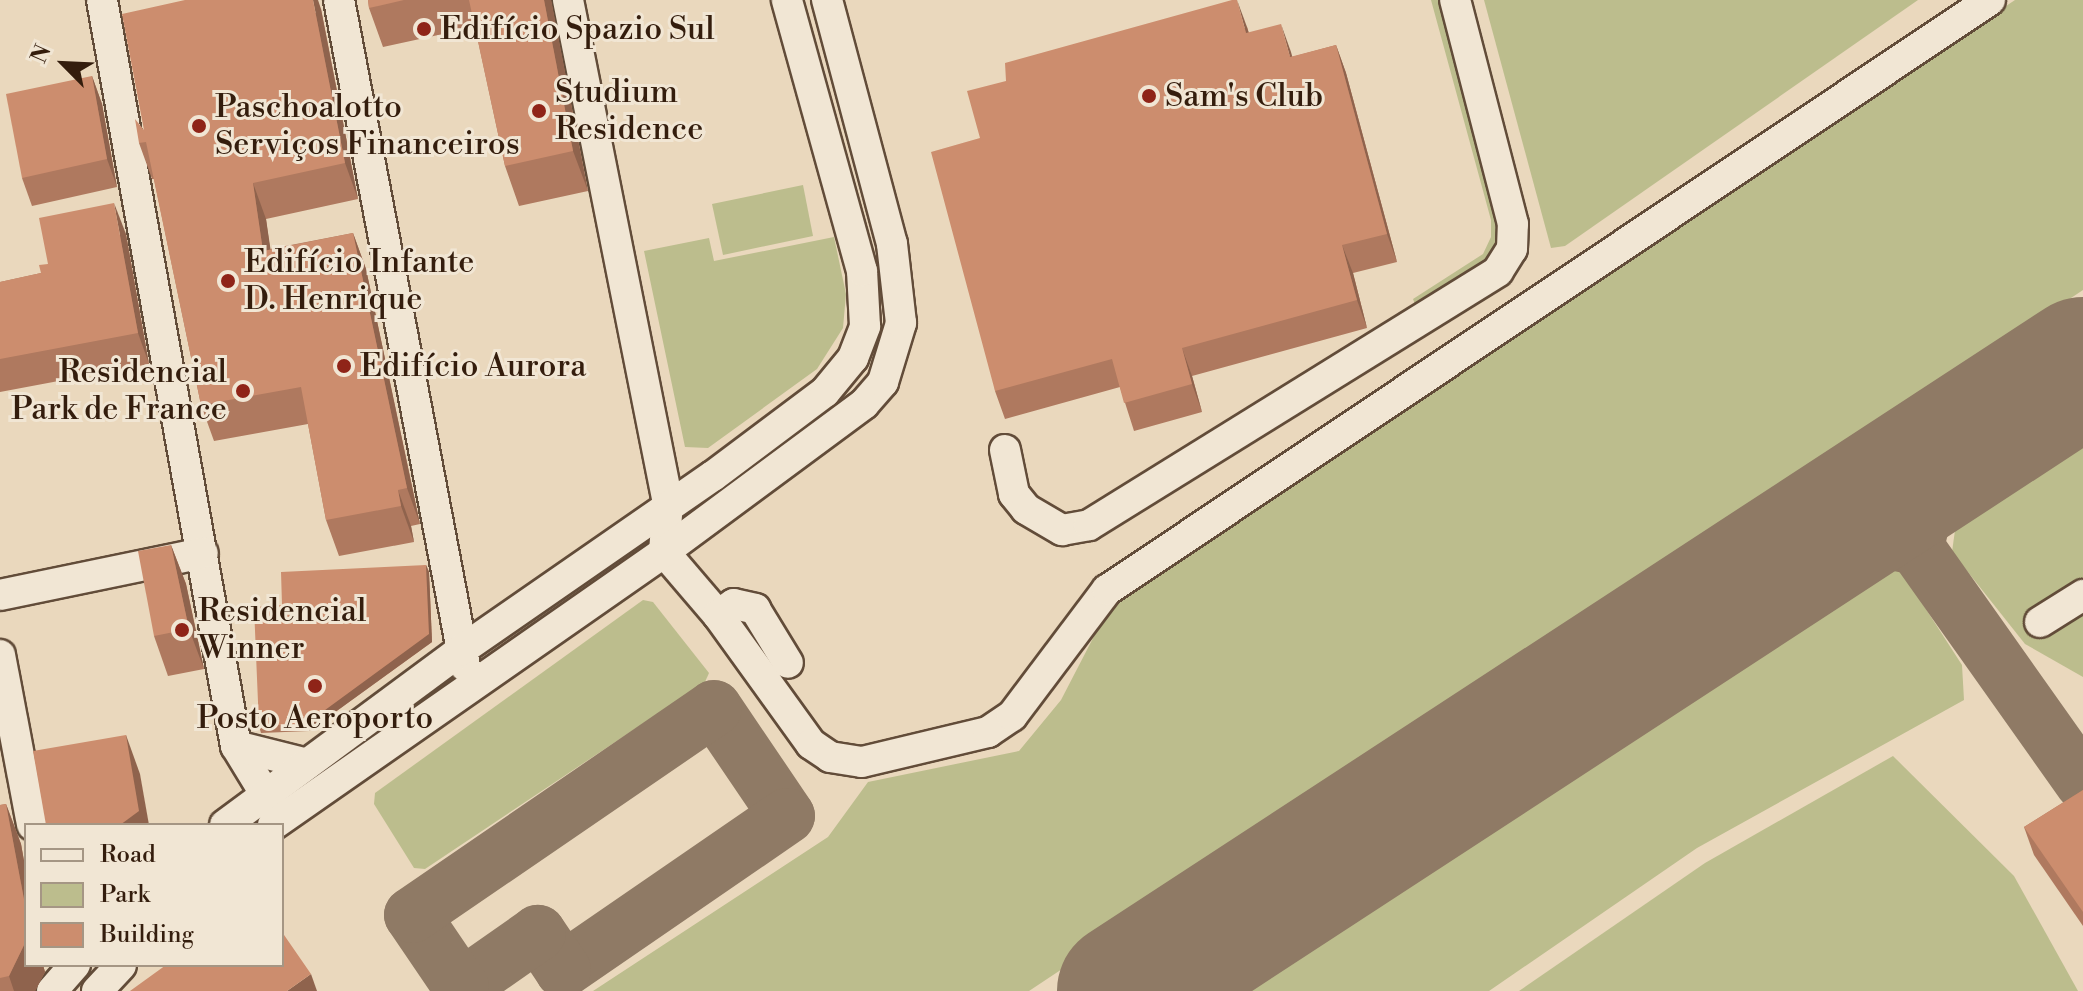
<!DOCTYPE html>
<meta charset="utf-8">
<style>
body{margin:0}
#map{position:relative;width:2083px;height:991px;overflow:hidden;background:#ead8bd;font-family:"Libre Bodoni",serif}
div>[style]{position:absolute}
.green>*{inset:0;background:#bcbd8d}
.taxiway>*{height:56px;margin:-28px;padding:0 28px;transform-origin:28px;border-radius:28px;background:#8f7a65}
.runway>*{height:138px;margin:-69px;padding:0 69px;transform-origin:69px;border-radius:69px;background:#8f7a65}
.roads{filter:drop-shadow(2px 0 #624c39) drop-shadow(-2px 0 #624c39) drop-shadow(0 2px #624c39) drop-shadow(0 -2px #624c39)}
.minor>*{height:30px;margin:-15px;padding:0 15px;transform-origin:15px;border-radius:15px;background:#f1e6d4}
.wall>*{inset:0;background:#af795f}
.shaded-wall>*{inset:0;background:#8f634d}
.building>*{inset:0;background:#cc8d6e}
.dots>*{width:22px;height:22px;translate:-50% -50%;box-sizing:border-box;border:4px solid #f1e6d4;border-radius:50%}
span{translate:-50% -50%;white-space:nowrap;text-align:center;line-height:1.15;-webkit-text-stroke:6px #f1e6d4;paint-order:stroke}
.poi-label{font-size:32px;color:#341d0d}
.left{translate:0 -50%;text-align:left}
.right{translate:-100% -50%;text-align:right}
.legend{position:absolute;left:24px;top:823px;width:260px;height:144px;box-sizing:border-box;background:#f1e6d4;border:2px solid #a59684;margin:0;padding:10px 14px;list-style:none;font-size:24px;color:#341d0d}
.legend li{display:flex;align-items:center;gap:16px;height:40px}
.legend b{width:40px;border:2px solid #a59684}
.north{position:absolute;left:24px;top:24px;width:80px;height:80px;-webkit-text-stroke:6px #f1e6d4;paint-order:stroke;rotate:294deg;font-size:22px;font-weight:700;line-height:32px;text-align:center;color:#341d0d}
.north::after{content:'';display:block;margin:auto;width:28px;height:36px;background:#341d0d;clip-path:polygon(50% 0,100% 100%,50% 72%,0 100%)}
</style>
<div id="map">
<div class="green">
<div style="clip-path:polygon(1431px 0,1442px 0,1503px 237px,1488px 263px,1416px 307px,1413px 299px,1483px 254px,1491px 237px,1491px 220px)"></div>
<div style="clip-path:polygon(1484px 0,1918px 0,1565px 246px,1551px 248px)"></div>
<div style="clip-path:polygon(2015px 0,2083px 0,2083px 290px,1029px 991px,593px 991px,828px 837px,868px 782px,1019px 751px,1061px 700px,1105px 615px,1147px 580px)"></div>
<div style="clip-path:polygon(803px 185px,813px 236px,723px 255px,712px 204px)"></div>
<div style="clip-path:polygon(834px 237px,846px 294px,843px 328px,817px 369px,708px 448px,685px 447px,644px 251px,709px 238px,714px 261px)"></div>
<div style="clip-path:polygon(2083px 441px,2083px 677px,2025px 644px,1952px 552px,1956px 523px)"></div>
<div style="clip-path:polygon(1890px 565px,1902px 572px,1962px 665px,1964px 700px,1697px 848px,1489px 991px,1244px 991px)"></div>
<div style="clip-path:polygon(643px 600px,653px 602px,709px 673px,705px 682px,425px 869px,414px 868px,374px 804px,375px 793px)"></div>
<div style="clip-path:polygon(1893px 756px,2014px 876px,2078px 991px,1519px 991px,1705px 863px)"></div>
</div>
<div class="taxiway">
<div style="left:1833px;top:530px;width:85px;rotate:11.6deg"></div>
<div style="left:1916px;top:547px;width:86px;rotate:-76.6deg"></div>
<div style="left:1916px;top:547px;width:289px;rotate:54.7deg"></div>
<div style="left:714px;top:708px;width:130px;rotate:55.9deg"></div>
<div style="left:787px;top:816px;width:272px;rotate:145.5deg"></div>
<div style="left:563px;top:970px;width:45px;rotate:-124deg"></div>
<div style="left:538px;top:933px;width:94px;rotate:145deg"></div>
<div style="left:461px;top:987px;width:87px;rotate:-124.2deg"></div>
<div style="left:412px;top:915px;width:366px;rotate:-34.4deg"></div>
</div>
<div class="runway">
<div style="left:1126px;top:991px;width:1143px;rotate:-33.15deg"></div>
</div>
<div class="roads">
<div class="minor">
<div style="left:102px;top:0;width:758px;rotate:79.82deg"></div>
<div style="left:236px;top:746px;width:75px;rotate:58.6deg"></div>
<div style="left:339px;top:0;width:678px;rotate:79.29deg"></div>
<div style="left:568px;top:0;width:513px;rotate:78.76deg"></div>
<div style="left:668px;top:503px;width:49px;rotate:94.7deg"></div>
<div style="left:664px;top:552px;width:83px;rotate:49.4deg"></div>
<div style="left:718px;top:615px;width:159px;rotate:54.2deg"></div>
<div style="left:811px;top:744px;width:23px;rotate:34deg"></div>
<div style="left:830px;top:757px;width:32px;rotate:9deg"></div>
<div style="left:862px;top:762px;width:130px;rotate:-13.4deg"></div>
<div style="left:988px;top:732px;width:29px;rotate:-34deg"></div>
<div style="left:1012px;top:716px;width:158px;rotate:-53deg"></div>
<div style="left:1107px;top:590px;width:1062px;rotate:-33.75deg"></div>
<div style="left:1005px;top:450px;width:45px;rotate:78.4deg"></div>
<div style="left:1014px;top:494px;width:19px;rotate:51deg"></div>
<div style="left:1026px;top:509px;width:42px;rotate:30.3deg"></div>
<div style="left:1062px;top:530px;width:27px;rotate:-10deg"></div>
<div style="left:1089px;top:525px;width:481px;rotate:-31.8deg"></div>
<div style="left:1498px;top:271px;width:26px;rotate:-58deg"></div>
<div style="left:1512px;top:249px;width:25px;rotate:-88deg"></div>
<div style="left:1513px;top:224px;width:231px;rotate:-104.5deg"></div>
<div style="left:0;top:595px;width:207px;rotate:-11.7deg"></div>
<div style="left:718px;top:615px;width:19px;rotate:-35deg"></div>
<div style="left:734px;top:604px;width:22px;rotate:13deg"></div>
<div style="left:755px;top:609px;width:63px;rotate:58.6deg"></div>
<div style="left:2040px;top:622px;width:51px;rotate:-32.1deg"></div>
<div style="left:0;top:655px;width:173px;rotate:79.3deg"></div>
<div style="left:236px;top:746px;width:73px;rotate:14.2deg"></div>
<div style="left:225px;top:825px;width:292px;rotate:-36.5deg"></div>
<div style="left:460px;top:651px;width:308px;rotate:-34.7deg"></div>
<div style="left:713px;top:476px;width:140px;rotate:-36.9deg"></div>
<div style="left:825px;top:392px;width:44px;rotate:-50.5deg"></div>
<div style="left:853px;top:358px;width:34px;rotate:-69deg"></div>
<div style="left:865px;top:326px;width:55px;rotate:-93.1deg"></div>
<div style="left:862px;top:271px;width:281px;rotate:-105.5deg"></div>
<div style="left:273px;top:825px;width:477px;rotate:-34.9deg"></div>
<div style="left:664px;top:552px;width:249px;rotate:-36.5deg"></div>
<div style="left:864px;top:404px;width:29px;rotate:-49deg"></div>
<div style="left:883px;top:382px;width:62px;rotate:-73deg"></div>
<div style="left:901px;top:323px;width:80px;rotate:-96.5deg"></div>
<div style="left:892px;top:244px;width:253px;rotate:-104.9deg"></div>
<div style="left:52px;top:991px;width:35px;rotate:-49deg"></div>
<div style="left:97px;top:991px;width:35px;rotate:-47deg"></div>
</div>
</div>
<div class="wall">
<div style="clip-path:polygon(368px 0,551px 0,588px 191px,519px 206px,505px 166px,475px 27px,383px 47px,369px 8px)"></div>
<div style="clip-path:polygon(321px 9px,358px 199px,266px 219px,270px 249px,353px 233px,366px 269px,420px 524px,411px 526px,414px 542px,339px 556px,326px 520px,308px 424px,214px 441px,201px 405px,154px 179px,152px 179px,139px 143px,144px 130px)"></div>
<div style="clip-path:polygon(1247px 27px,1249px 33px,1292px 57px,1336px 45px,1346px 73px,1397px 262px,1353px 273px,1367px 328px,1192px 376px,1202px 412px,1134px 431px,1120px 387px,1005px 419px,995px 391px,980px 138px)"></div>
<div style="clip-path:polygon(92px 76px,102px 104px,117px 187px,32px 206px,22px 178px)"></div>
<div style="clip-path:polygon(126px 234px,149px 364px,0 392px,0 282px,41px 273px,48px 264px)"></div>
<div style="clip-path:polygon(171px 545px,186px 584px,204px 669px,168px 676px,154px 636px)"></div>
<div style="clip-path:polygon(426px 565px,429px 572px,432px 642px,309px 731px,261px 733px,259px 726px,282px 605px)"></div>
<div style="clip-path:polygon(2083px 790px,2083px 926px,2034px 855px,2024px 827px)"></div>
<div style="clip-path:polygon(6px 804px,21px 844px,26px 872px,26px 965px,43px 965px,45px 972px,35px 991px,0 991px,0 805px)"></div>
</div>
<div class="shaded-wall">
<div style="clip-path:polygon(313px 0,318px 0,321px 9px,358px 199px,345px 163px)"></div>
<div style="clip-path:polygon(544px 0,551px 0,588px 191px,573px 151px)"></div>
<div style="clip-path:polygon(1237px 0,1247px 27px,1256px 61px,1246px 33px)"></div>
<div style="clip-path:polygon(1281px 24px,1291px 52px,1300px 85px,1290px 57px)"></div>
<div style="clip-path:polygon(1336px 45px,1346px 73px,1397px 262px,1387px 234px)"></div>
<div style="clip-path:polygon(92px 76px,102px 104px,117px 187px,107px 159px)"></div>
<div style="clip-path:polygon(253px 183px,266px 219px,276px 286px,263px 251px)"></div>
<div style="clip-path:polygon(114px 203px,126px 234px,149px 364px,138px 333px)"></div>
<div style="clip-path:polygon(353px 233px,366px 269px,420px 524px,407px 488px)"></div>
<div style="clip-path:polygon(1342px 245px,1353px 273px,1367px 328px,1357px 300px)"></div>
<div style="clip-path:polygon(1182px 348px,1192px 376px,1202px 412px,1192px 384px)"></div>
<div style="clip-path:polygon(398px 490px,411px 526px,414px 542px,401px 506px)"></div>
<div style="clip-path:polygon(171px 545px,186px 584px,204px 669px,189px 629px)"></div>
<div style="clip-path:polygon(426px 565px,429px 572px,432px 642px,309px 731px,306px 724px)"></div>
<div style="clip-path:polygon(126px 735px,140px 774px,149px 825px,120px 825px)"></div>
<div style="clip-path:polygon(6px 804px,21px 844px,26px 872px,26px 910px)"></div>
<div style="clip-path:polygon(26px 941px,26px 965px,43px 965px,45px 972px,35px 991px,14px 991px,9px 976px)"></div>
<div style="clip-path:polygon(311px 974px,317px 991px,287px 991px)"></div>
</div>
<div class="building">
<div style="clip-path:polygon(185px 0,313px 0,345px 163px,253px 183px,263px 251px,353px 233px,407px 488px,398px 490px,401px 506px,326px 520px,301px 387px,201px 405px,146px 142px,139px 143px,135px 119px,144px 130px,122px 14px)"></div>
<div style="clip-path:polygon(368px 0,404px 0,369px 8px)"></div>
<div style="clip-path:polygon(469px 0,544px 0,573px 151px,505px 166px)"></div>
<div style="clip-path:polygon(1232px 0,1237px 0,1246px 33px,1281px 24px,1290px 57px,1336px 45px,1387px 234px,1342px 245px,1357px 300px,1182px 348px,1192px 384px,1124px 403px,1112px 359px,995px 391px,931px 152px,980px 138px,967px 91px,1006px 81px,1005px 63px)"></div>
<div style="clip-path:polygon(92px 76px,107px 159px,22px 178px,6px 94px)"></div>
<div style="clip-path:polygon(114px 203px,138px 333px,0 359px,0 282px,41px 273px,39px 265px,48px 264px,39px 218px)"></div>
<div style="clip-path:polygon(171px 545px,189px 629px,154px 636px,138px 551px)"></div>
<div style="clip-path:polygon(426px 565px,429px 634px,306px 724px,259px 726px,254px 607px,282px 605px,281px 572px)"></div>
<div style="clip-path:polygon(126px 735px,139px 811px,120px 825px,46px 825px,33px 751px)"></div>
<div style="clip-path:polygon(2083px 790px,2083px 912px,2024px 827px)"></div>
<div style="clip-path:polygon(6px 804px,26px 910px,26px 941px,9px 976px,0 978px,0 805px)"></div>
<div style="clip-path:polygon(282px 932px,311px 974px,287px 991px,130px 991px,166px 965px,282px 965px)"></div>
</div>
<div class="dots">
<div style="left:424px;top:29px;background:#8f2418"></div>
<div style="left:1149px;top:96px;background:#8f2418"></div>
<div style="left:539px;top:111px;background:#8f2418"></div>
<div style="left:199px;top:126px;background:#8f2418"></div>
<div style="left:228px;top:281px;background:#8f2418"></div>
<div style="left:344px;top:366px;background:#8f2418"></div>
<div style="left:243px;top:391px;background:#8f2418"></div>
<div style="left:182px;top:630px;background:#8f2418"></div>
<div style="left:315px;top:686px;background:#8f2418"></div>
</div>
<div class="poi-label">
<span class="left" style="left:440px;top:29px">Edifício Spazio Sul</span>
<span class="left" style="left:555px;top:111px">Studium<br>Residence</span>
<span class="left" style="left:1165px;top:96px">Sam's Club</span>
<span class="left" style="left:215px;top:126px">Paschoalotto<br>Serviços Financeiros</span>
<span class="left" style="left:244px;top:281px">Edifício Infante<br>D. Henrique</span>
<span class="left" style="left:360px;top:366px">Edifício Aurora</span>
<span class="right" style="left:227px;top:391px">Residencial<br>Park de France</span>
<span class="left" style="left:198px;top:630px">Residencial<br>Winner</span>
<span style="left:315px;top:718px">Posto Aeroporto</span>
</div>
<ul class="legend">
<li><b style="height:10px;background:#f1e6d4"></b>Road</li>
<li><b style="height:22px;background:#bcbd8d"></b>Park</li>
<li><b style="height:22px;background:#cc8d6e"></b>Building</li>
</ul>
<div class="north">N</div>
</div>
